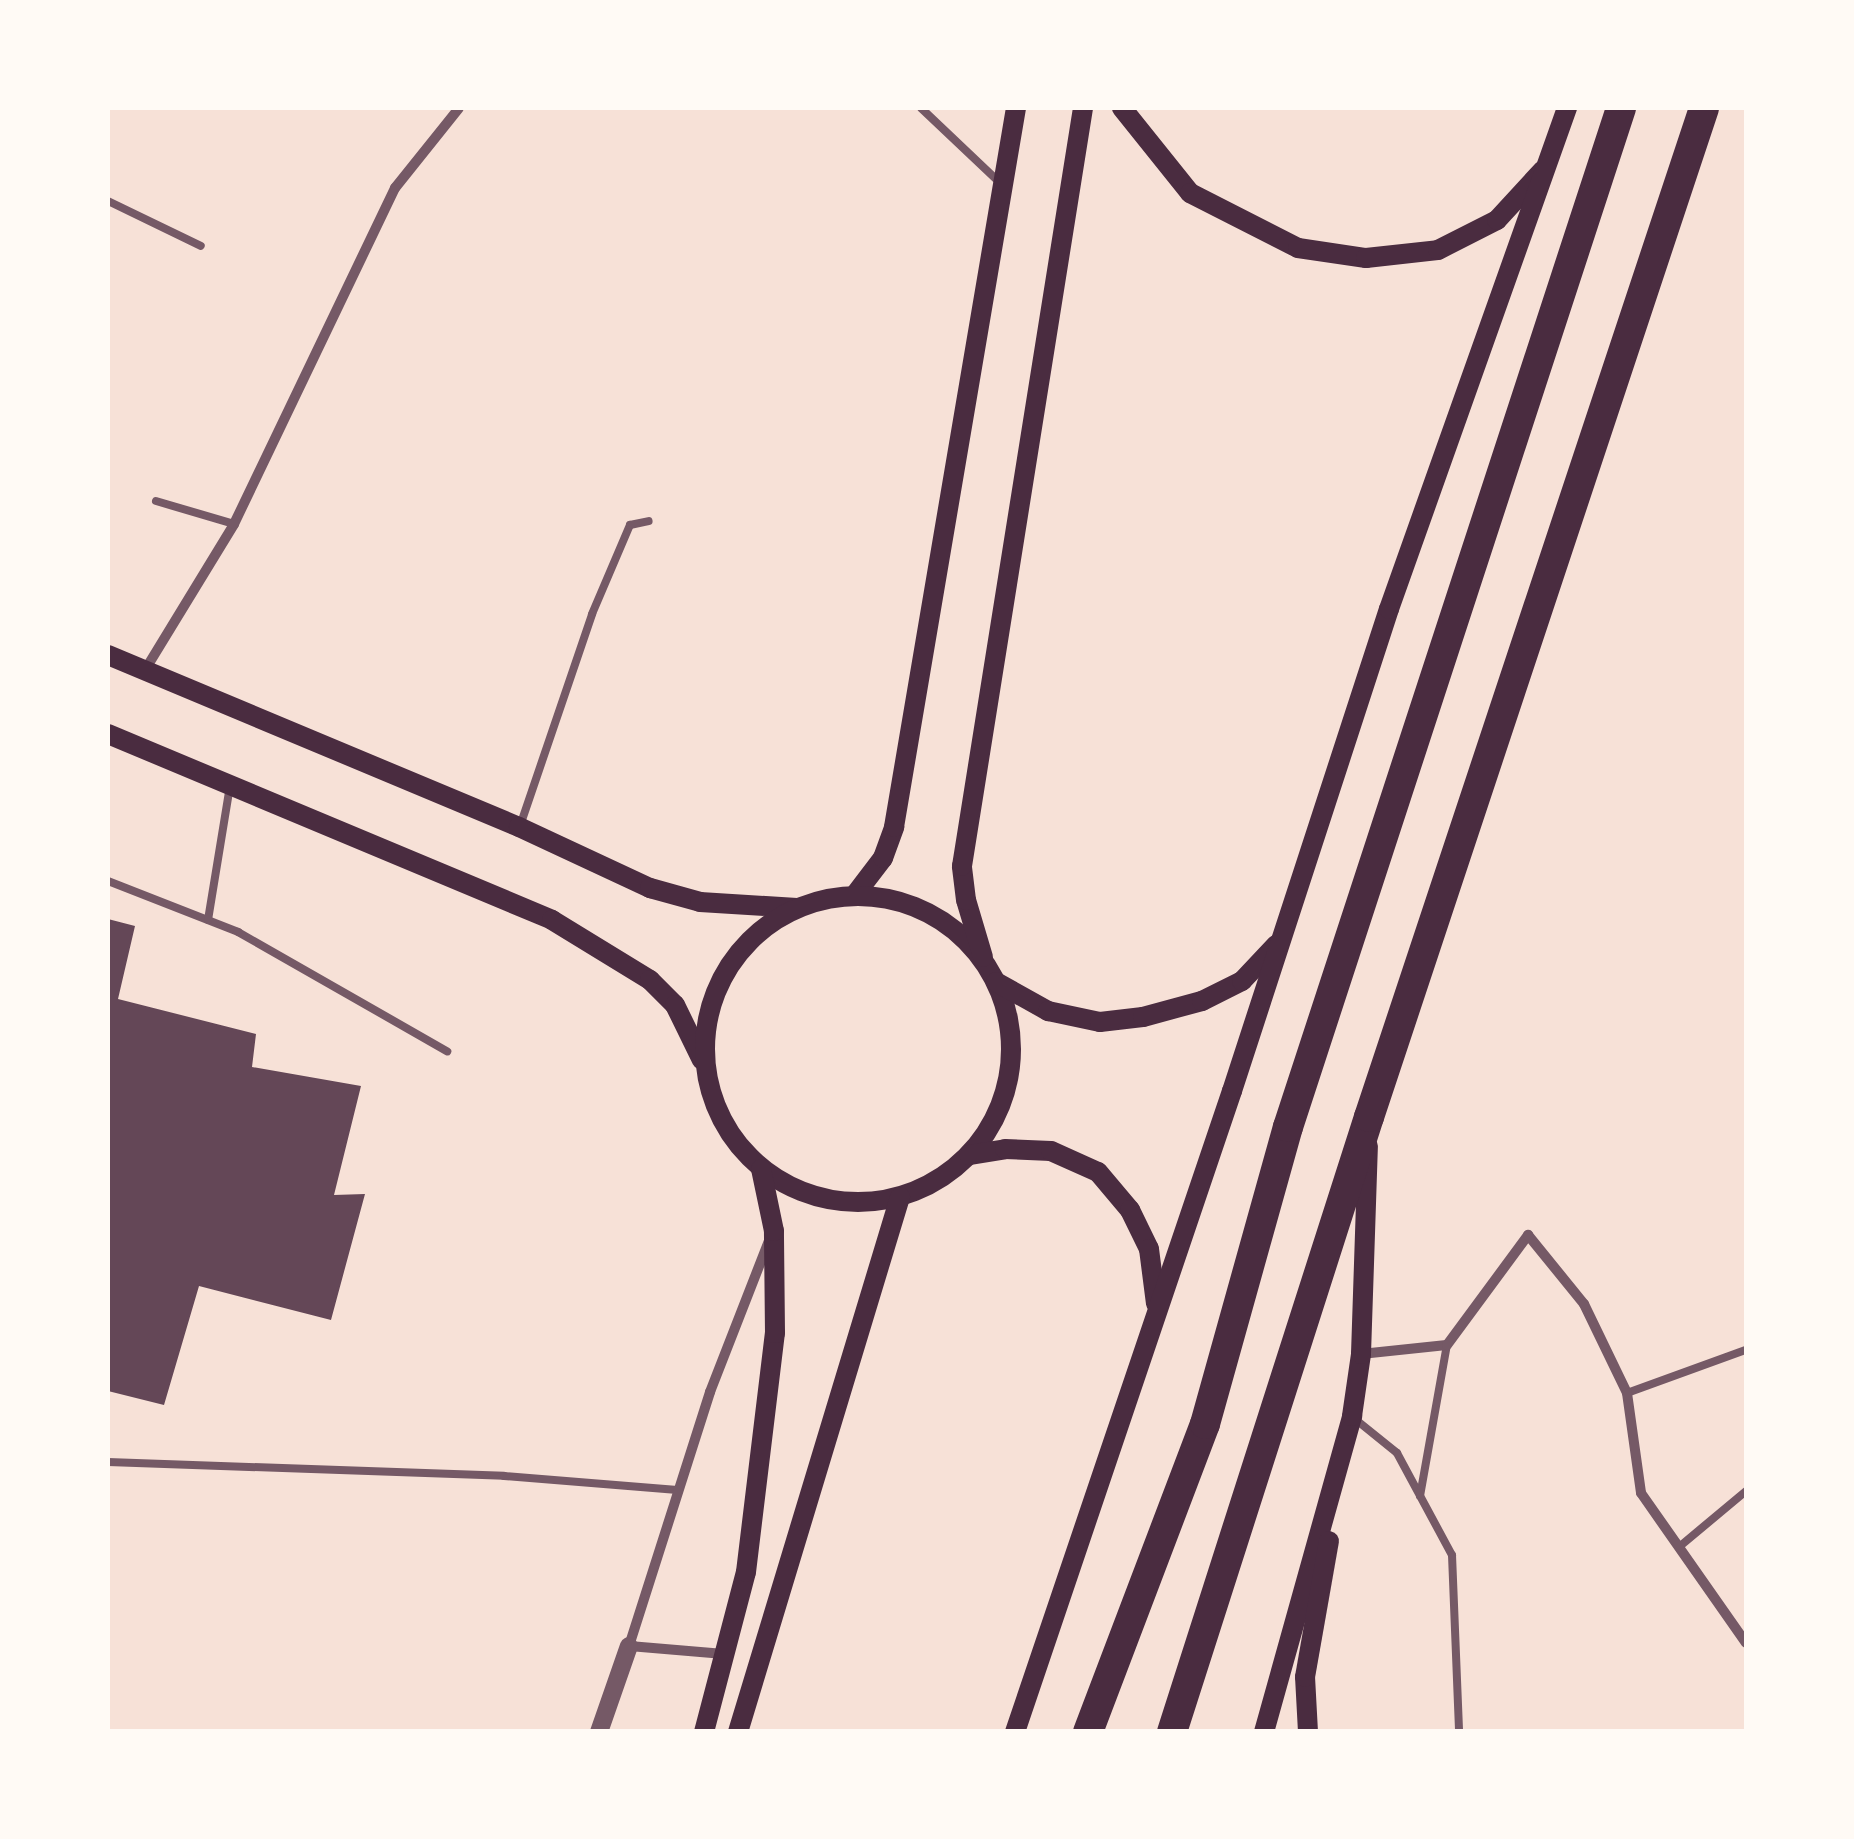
<!DOCTYPE html>
<style>
body{margin:0}
#map{position:relative;width:1854px;height:1839px;overflow:hidden;background:#f7e1d7;font-family:"Crimson Pro",serif}
div>[style]{position:absolute}
.building>*{inset:0;background:#644757}
.service>*{height:8px;margin:-4px;padding:0 4px;transform-origin:4px;border-radius:4px;background:#755966}
.minor>*{height:10px;margin:-5px;padding:0 5px;transform-origin:5px;border-radius:5px;background:#755966}
.tertiary>*{height:18px;margin:-9px;padding:0 9px;transform-origin:9px;border-radius:9px;background:#755966}
.secondary>*{height:20px;margin:-10px;padding:0 10px;transform-origin:10px;border-radius:10px;background:#4a2c40}
.secondary>.ring{margin:-10px;padding:0;box-sizing:content-box;background:none;border:20px solid #4a2c40;border-radius:50%}
.motorway>*{height:30px;margin:-15px;padding:0 15px;transform-origin:15px;border-radius:15px;background:#4a2c40}
span{translate:-50% -50%;white-space:nowrap;text-align:center;line-height:1.15;-webkit-text-stroke:10px #fffaf5;paint-order:stroke}
.frame{position:absolute;inset:0;border:110px solid #fffaf5;pointer-events:none}
</style>
<div id="map">
<div class="building">
<div style="clip-path:polygon(108px 919px,135px 926px,118px 999px,256px 1034px,252px 1067px,361px 1086px,334px 1195px,365px 1194px,331px 1320px,199px 1286px,164px 1405px,108px 1391px)"></div>
</div>
<div class="service">
<div style="left:921px;top:108px;width:110px;rotate:43.5deg"></div>
<div style="left:108px;top:201px;width:103px;rotate:25.8deg"></div>
<div style="left:156px;top:501px;width:81px;rotate:16.4deg"></div>
<div style="left:520px;top:826px;width:224px;rotate:-71.2deg"></div>
<div style="left:592px;top:614px;width:97px;rotate:-66.9deg"></div>
<div style="left:630px;top:525px;width:19px;rotate:-12deg"></div>
<div style="left:108px;top:881px;width:140px;rotate:21.4deg"></div>
<div style="left:238px;top:932px;width:241px;rotate:29.7deg"></div>
<div style="left:208px;top:920px;width:136px;rotate:-80.7deg"></div>
<div style="left:1627px;top:1393px;width:126px;rotate:-20deg"></div>
<div style="left:1355px;top:1419px;width:54px;rotate:39deg"></div>
<div style="left:1397px;top:1453px;width:116px;rotate:61.7deg"></div>
<div style="left:1452px;top:1555px;width:177px;rotate:87.7deg"></div>
<div style="left:108px;top:1462px;width:396px;rotate:2deg"></div>
<div style="left:504px;top:1476px;width:174px;rotate:4.6deg"></div>
<div style="left:1420px;top:1496px;width:153px;rotate:-79.9deg"></div>
<div style="left:1679px;top:1547px;width:87px;rotate:-39.9deg"></div>
</div>
<div class="minor">
<div style="left:145px;top:670px;width:171px;rotate:-58.6deg"></div>
<div style="left:234px;top:524px;width:373px;rotate:-64.4deg"></div>
<div style="left:395px;top:188px;width:102px;rotate:-51.3deg"></div>
<div style="left:1361px;top:1354px;width:86px;rotate:-6deg"></div>
<div style="left:1447px;top:1345px;width:137px;rotate:-53.6deg"></div>
<div style="left:1528px;top:1235px;width:89px;rotate:50.9deg"></div>
<div style="left:1584px;top:1304px;width:99px;rotate:64.2deg"></div>
<div style="left:1627px;top:1393px;width:101px;rotate:82deg"></div>
<div style="left:1641px;top:1493px;width:183px;rotate:55deg"></div>
<div style="left:724px;top:1654px;width:95px;rotate:-175.2deg"></div>
<div style="left:629px;top:1646px;width:267px;rotate:-72.3deg"></div>
<div style="left:710px;top:1392px;width:162px;rotate:-68.7deg"></div>
</div>
<div class="tertiary">
<div style="left:599px;top:1732px;width:91px;rotate:-70.8deg"></div>
</div>
<div class="secondary">
<div style="left:1122px;top:108px;width:109px;rotate:51.3deg"></div>
<div style="left:1190px;top:193px;width:121px;rotate:27deg"></div>
<div style="left:1298px;top:248px;width:69px;rotate:8.4deg"></div>
<div style="left:1366px;top:258px;width:72px;rotate:-6.3deg"></div>
<div style="left:1438px;top:250px;width:66px;rotate:-27deg"></div>
<div style="left:1497px;top:220px;width:68px;rotate:-47.4deg"></div>
<div style="left:108px;top:655px;width:446px;rotate:22.7deg"></div>
<div style="left:519px;top:827px;width:145px;rotate:25deg"></div>
<div style="left:650px;top:888px;width:52px;rotate:15.6deg"></div>
<div style="left:700px;top:902px;width:97px;rotate:3.5deg"></div>
<div style="left:108px;top:734px;width:481px;rotate:22.7deg"></div>
<div style="left:552px;top:920px;width:115px;rotate:31.5deg"></div>
<div style="left:650px;top:980px;width:35px;rotate:45deg"></div>
<div style="left:675px;top:1005px;width:61px;rotate:63.9deg"></div>
<div style="left:854px;top:896px;width:48px;rotate:-52.7deg"></div>
<div style="left:883px;top:858px;width:33px;rotate:-70deg"></div>
<div style="left:894px;top:827px;width:729px;rotate:-80.37deg"></div>
<div class="ring" style="left:705px;top:896px;width:286px;height:286px"></div>
<div style="left:983px;top:957px;width:59px;rotate:-106.6deg"></div>
<div style="left:966px;top:900px;width:34px;rotate:-97deg"></div>
<div style="left:962px;top:866px;width:768px;rotate:-80.93deg"></div>
<div style="left:996px;top:982px;width:60px;rotate:29.1deg"></div>
<div style="left:1048px;top:1011px;width:53px;rotate:11.9deg"></div>
<div style="left:1100px;top:1022px;width:43px;rotate:-6.6deg"></div>
<div style="left:1143px;top:1017px;width:61px;rotate:-15.2deg"></div>
<div style="left:1202px;top:1001px;width:45px;rotate:-26.6deg"></div>
<div style="left:1242px;top:981px;width:50px;rotate:-46.6deg"></div>
<div style="left:969px;top:1155px;width:36px;rotate:-9deg"></div>
<div style="left:1005px;top:1149px;width:46px;rotate:2.5deg"></div>
<div style="left:1051px;top:1151px;width:51px;rotate:24.1deg"></div>
<div style="left:1098px;top:1172px;width:50px;rotate:49.9deg"></div>
<div style="left:1130px;top:1210px;width:43px;rotate:64deg"></div>
<div style="left:1149px;top:1249px;width:55px;rotate:82.7deg"></div>
<div style="left:704px;top:1732px;width:165px;rotate:-75.3deg"></div>
<div style="left:746px;top:1572px;width:241px;rotate:-83.1deg"></div>
<div style="left:775px;top:1333px;width:102px;rotate:-90.6deg"></div>
<div style="left:774px;top:1231px;width:63px;rotate:-101.8deg"></div>
<div style="left:738px;top:1732px;width:559px;rotate:-73.15deg"></div>
<div style="left:1015px;top:1732px;width:677px;rotate:-71.3deg"></div>
<div style="left:1232px;top:1091px;width:507px;rotate:-71.96deg"></div>
<div style="left:1389px;top:609px;width:532px;rotate:-70.44deg"></div>
<div style="left:1264px;top:1732px;width:328px;rotate:-74.4deg"></div>
<div style="left:1352px;top:1416px;width:63px;rotate:-81.7deg"></div>
<div style="left:1361px;top:1354px;width:208px;rotate:-88.1deg"></div>
<div style="left:1308px;top:1732px;width:55px;rotate:-93.1deg"></div>
<div style="left:1305px;top:1677px;width:138px;rotate:-80deg"></div>
</div>
<div class="motorway">
<div style="left:1088px;top:1732px;width:329px;rotate:-69.2deg"></div>
<div style="left:1205px;top:1424px;width:308px;rotate:-74.4deg"></div>
<div style="left:1288px;top:1127px;width:1072px;rotate:-71.9deg"></div>
<div style="left:1172px;top:1732px;width:646px;rotate:-72.24deg"></div>
<div style="left:1369px;top:1117px;width:1063px;rotate:-71.63deg"></div>
</div>
<div class="frame"></div>
</div>
